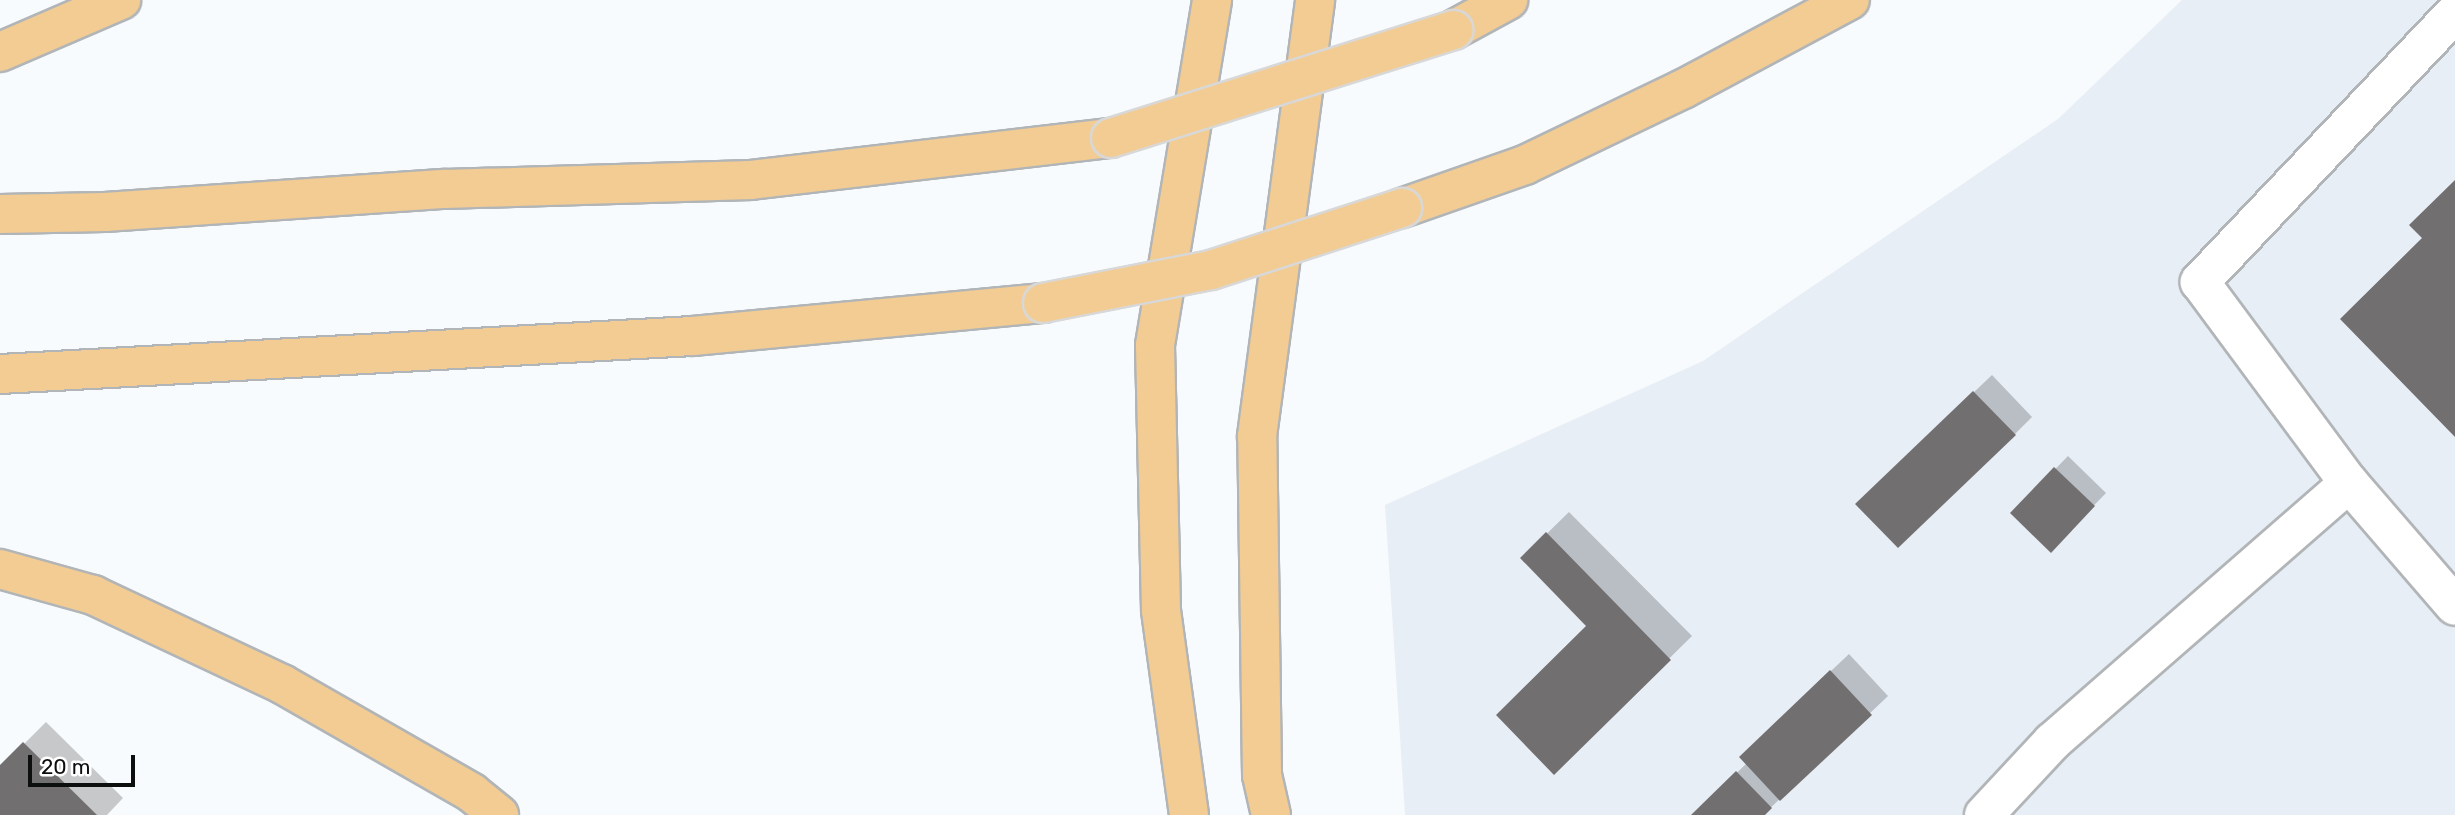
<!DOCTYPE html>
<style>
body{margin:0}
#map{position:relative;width:2455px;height:815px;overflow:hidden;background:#f8fbfd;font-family:Rubik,sans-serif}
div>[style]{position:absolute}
.built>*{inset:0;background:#e7eef6}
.shadow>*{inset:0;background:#0003}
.building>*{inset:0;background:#726f70}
.roads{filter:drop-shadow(2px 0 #b2b5b7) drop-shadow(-2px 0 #b2b5b7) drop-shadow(0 2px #b2b5b7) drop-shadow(0 -2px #b2b5b7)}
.minor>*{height:38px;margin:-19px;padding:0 19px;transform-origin:19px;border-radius:19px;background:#fff}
.major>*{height:38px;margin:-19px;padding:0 19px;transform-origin:19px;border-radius:19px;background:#f2cc93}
.bridges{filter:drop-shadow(2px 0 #d8d8d8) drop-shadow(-2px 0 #d8d8d8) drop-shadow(0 2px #d8d8d8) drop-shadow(0 -2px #d8d8d8)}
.major-bridge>*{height:38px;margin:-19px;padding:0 19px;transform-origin:19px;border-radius:19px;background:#f2cc93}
span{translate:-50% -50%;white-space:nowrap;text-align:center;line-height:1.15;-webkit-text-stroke:6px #fff;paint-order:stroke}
.scale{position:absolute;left:28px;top:755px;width:107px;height:32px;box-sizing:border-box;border:4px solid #0d0e0e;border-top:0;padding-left:9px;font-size:21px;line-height:24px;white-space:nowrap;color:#0d0e0e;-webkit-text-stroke:5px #fff;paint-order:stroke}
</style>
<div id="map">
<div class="built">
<div style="clip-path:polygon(2182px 0,2455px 0,2455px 815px,1405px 815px,1385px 505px,1703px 361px,2058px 119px)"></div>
</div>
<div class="shadow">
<div style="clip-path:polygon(1992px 375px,2032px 417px,2015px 434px,1875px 486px)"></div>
<div style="clip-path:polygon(2068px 456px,2106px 493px,2051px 550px,2012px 513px)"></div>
<div style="clip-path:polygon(1569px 512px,1692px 636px,1554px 772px,1589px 626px,1522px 558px)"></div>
<div style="clip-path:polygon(1849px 654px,1888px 696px,1763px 815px,1693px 815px,1747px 763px,1759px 739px)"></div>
<div style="clip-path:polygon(46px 722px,123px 798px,107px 815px,0 815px,0 768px)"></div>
</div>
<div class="building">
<div style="clip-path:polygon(2455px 180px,2455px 437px,2340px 319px,2422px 238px,2409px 225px)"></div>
<div style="clip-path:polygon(1973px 391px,2016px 435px,1898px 548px,1855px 504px)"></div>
<div style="clip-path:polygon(2054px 467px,2095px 506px,2051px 553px,2010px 513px)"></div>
<div style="clip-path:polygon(1546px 532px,1671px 660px,1554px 775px,1496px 715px,1586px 626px,1520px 558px)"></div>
<div style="clip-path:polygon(1830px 670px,1872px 715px,1780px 801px,1739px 757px)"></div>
<div style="clip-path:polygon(23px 742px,97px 815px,0 815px,0 765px)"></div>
<div style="clip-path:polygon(1736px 771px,1772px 808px,1765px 815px,1691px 815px)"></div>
</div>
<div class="roads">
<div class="minor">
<div style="left:2455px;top:13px;width:371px;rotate:133.5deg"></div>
<div style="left:2200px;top:282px;width:250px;rotate:53.5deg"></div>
<div style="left:2349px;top:483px;width:162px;rotate:49.2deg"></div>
<div style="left:1984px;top:815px;width:100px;rotate:-47deg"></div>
<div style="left:2052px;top:742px;width:394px;rotate:-41.1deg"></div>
</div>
<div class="major">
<div style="left:1453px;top:30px;width:63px;rotate:-28.6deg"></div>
<div style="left:0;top:52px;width:132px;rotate:-23.3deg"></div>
<div style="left:1402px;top:208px;width:130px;rotate:-19.3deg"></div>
<div style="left:1525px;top:165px;width:175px;rotate:-25.7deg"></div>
<div style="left:1683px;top:89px;width:189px;rotate:-28.1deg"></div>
<div style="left:0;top:214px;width:105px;rotate:-1.1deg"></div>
<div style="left:105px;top:212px;width:341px;rotate:-3.9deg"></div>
<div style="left:445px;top:189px;width:306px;rotate:-1.7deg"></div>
<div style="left:751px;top:180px;width:362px;rotate:-6.7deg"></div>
<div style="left:0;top:374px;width:694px;rotate:-3.14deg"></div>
<div style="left:693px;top:336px;width:352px;rotate:-5.4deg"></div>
<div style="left:0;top:569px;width:97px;rotate:15.6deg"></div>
<div style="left:93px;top:595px;width:209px;rotate:25.2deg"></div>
<div style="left:282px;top:684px;width:219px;rotate:29.8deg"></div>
<div style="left:472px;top:793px;width:35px;rotate:39deg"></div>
<div style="left:1189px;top:815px;width:207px;rotate:-97.8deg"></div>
<div style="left:1161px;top:610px;width:265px;rotate:-91.3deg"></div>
<div style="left:1155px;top:345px;width:350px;rotate:-80.6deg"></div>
<div style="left:1271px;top:815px;width:41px;rotate:-102.7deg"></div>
<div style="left:1262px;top:775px;width:339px;rotate:-90.8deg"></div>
<div style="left:1257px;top:436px;width:440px;rotate:-82.4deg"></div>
</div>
</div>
<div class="bridges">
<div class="major-bridge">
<div style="left:1111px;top:138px;width:359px;rotate:-17.5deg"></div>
<div style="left:1043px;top:303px;width:171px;rotate:-11.1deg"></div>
<div style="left:1211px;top:270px;width:201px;rotate:-18deg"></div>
</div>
</div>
<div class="scale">20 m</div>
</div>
